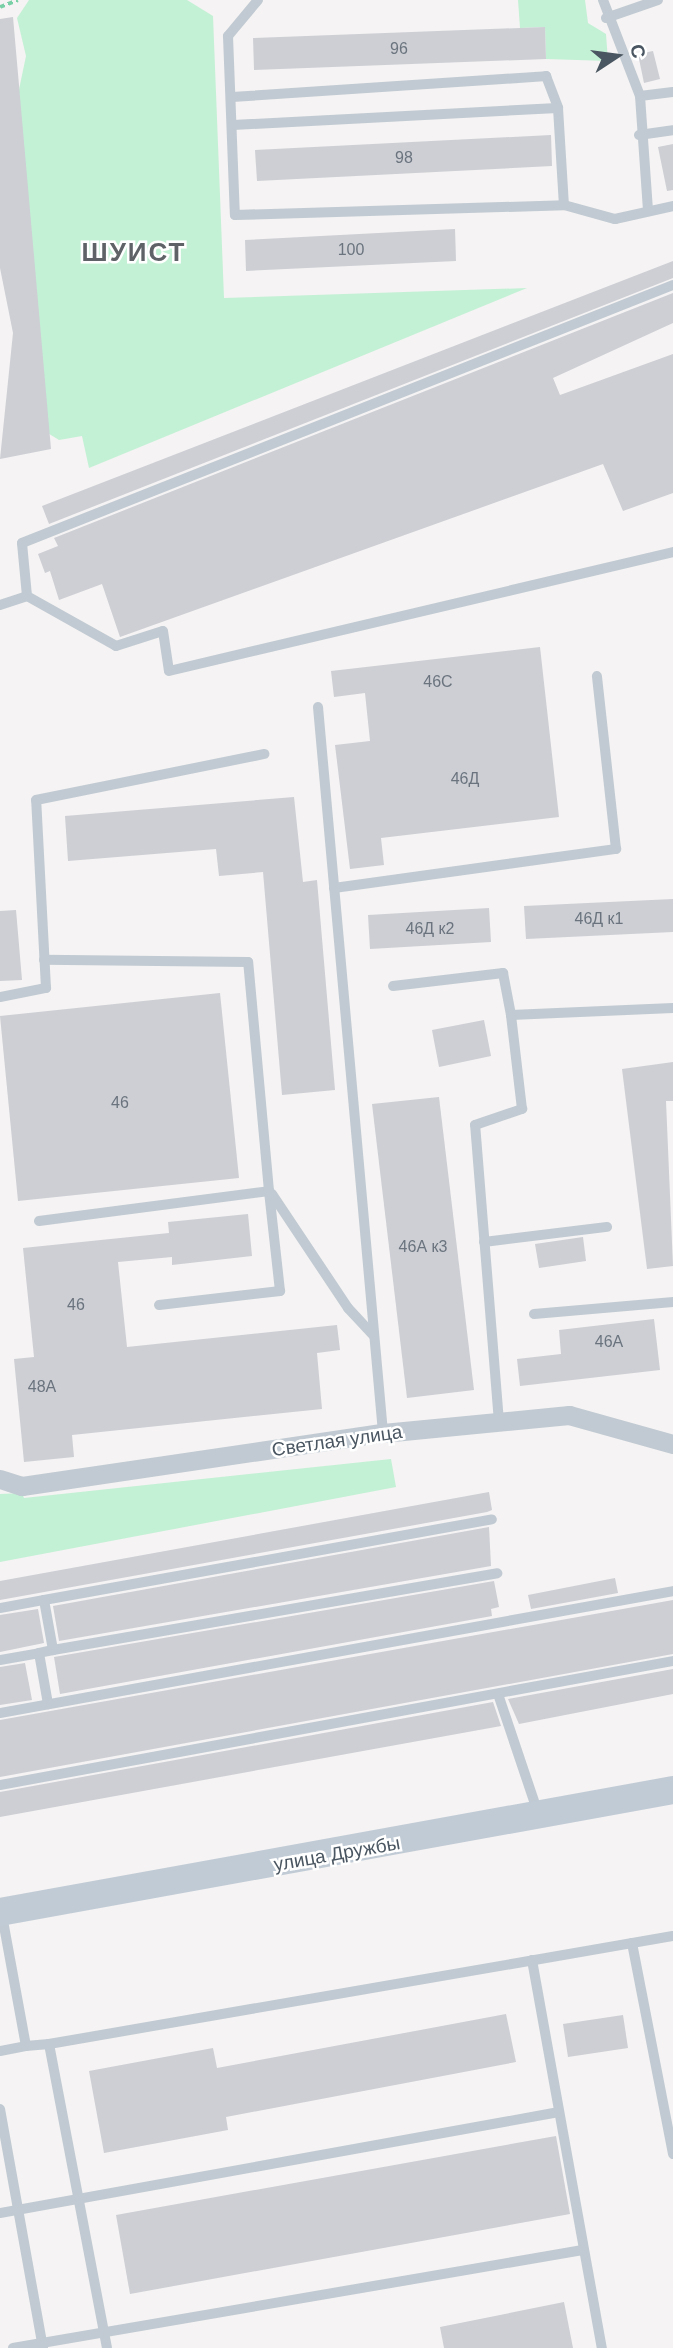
<!DOCTYPE html>
<meta charset="utf-8">
<style>
body{margin:0}
#map{position:relative;width:673px;height:2348px;overflow:hidden;background:#f5f3f3;font-family:Helvetica,sans-serif}
div>[style]{position:absolute}
.green>*{inset:0;background:#c3f1d5}
.building>*{inset:0;background:#cdcfd5}
.path>*{height:3.5px;margin-top:-1.75px;transform-origin:0;background:repeating-linear-gradient(90deg,#7ad0a6 0 5px,transparent 0 8.5px)}
.lane>*{height:10px;margin:-5px;padding:0 5px;transform-origin:5px;border-radius:5px;background:#c1cad2}
.street>*{height:19px;margin:-9.5px;padding:0 9.5px;transform-origin:9.5px;border-radius:9.5px;background:#c1cad2}
.secondary>*{height:28px;margin:-14px;padding:0 14px;transform-origin:14px;border-radius:14px;background:#c1cbd6}
span{translate:-50% -50%;white-space:nowrap;text-align:center;line-height:1.15;-webkit-text-stroke:5px #fff;paint-order:stroke}
.number-label{font-size:16px;color:#6b747e}
.number-label span{-webkit-text-stroke-width:0}
.street-label{font-size:19px;color:#4a5661}
.district-label{font-size:26px;color:#5f6368;font-weight:700;letter-spacing:2px}
.north{position:absolute;left:582px;top:21px;width:70px;height:70px;-webkit-text-stroke:5px #fff;paint-order:stroke;rotate:77deg;font-size:19px;font-weight:700;line-height:28px;text-align:center;color:#4a5661}
.north::after{content:'';display:block;margin:auto;width:24px;height:32px;background:#4a5661;clip-path:polygon(50% 0,100% 100%,50% 72%,0 100%)}
</style>
<div id="map">
<div class="green">
<div style="clip-path:polygon(29px 0,187px 0,213px 16px,224px 298px,527px 288px,89px 468px,82px 436px,59px 440px,30px 422px,12px 123px,26px 56px,17px 18px)"></div>
<div style="clip-path:polygon(518px 0,585px 0,588px 23px,606px 34px,608px 61px,546px 59px,545px 27px,520px 28px)"></div>
<div style="clip-path:polygon(391px 1459px,396px 1487px,0 1562px,0 1494px,22px 1493px,24px 1498px)"></div>
</div>
<div class="building">
<div style="clip-path:polygon(13px 17px,51px 449px,0 459px,13px 333px,0 268px,0 19px)"></div>
<div style="clip-path:polygon(545px 27px,546px 59px,254px 70px,253px 38px)"></div>
<div style="clip-path:polygon(653px 51px,660px 79px,644px 83px,638px 54px)"></div>
<div style="clip-path:polygon(551px 135px,552px 166px,257px 181px,255px 150px)"></div>
<div style="clip-path:polygon(673px 144px,673px 190px,667px 191px,658px 147px)"></div>
<div style="clip-path:polygon(455px 229px,456px 261px,246px 271px,245px 240px)"></div>
<div style="clip-path:polygon(673px 261px,673px 278px,49px 524px,42px 506px)"></div>
<div style="clip-path:polygon(673px 293px,673px 323px,553px 378px,560px 395px,673px 354px,673px 493px,623px 511px,603px 464px,120px 637px,102px 584px,59px 600px,50px 571px,45px 573px,38px 554px,58px 546px,54px 538px)"></div>
<div style="clip-path:polygon(540px 647px,559px 817px,381px 838px,384px 865px,350px 869px,335px 745px,370px 741px,365px 693px,334px 697px,331px 671px)"></div>
<div style="clip-path:polygon(294px 797px,303px 882px,317px 880px,335px 1090px,282px 1095px,263px 872px,219px 876px,216px 849px,68px 861px,65px 816px)"></div>
<div style="clip-path:polygon(673px 899px,673px 932px,526px 939px,524px 906px)"></div>
<div style="clip-path:polygon(489px 908px,491px 942px,370px 949px,368px 915px)"></div>
<div style="clip-path:polygon(16px 910px,22px 980px,0 981px,0 911px)"></div>
<div style="clip-path:polygon(220px 993px,239px 1178px,18px 1201px,0 1016px)"></div>
<div style="clip-path:polygon(484px 1020px,491px 1056px,439px 1067px,432px 1030px)"></div>
<div style="clip-path:polygon(673px 1062px,673px 1101px,666px 1101px,673px 1266px,647px 1269px,622px 1069px)"></div>
<div style="clip-path:polygon(439px 1097px,474px 1390px,407px 1398px,372px 1104px)"></div>
<div style="clip-path:polygon(248px 1214px,252px 1256px,172px 1265px,172px 1257px,118px 1262px,127px 1347px,337px 1325px,340px 1350px,317px 1353px,322px 1409px,72px 1435px,74px 1457px,24px 1462px,14px 1359px,34px 1357px,23px 1248px,169px 1233px,168px 1222px)"></div>
<div style="clip-path:polygon(583px 1237px,586px 1261px,539px 1268px,535px 1244px)"></div>
<div style="clip-path:polygon(654px 1319px,660px 1370px,520px 1386px,517px 1359px,561px 1354px,559px 1330px)"></div>
<div style="clip-path:polygon(489px 1492px,492px 1510px,487px 1512px,0 1600px,0 1581px)"></div>
<div style="clip-path:polygon(489px 1527px,491px 1566px,59px 1641px,53px 1606px)"></div>
<div style="clip-path:polygon(615px 1578px,618px 1593px,531px 1609px,528px 1595px)"></div>
<div style="clip-path:polygon(494px 1581px,499px 1607px,491px 1609px,492px 1616px,60px 1694px,54px 1657px)"></div>
<div style="clip-path:polygon(673px 1600px,673px 1654px,0 1777px,0 1720px)"></div>
<div style="clip-path:polygon(38px 1609px,44px 1643px,0 1652px,0 1615px)"></div>
<div style="clip-path:polygon(25px 1663px,32px 1700px,0 1705px,0 1667px)"></div>
<div style="clip-path:polygon(673px 1669px,673px 1694px,519px 1724px,508px 1699px)"></div>
<div style="clip-path:polygon(493px 1702px,501px 1726px,0 1817px,0 1792px)"></div>
<div style="clip-path:polygon(506px 2014px,516px 2062px,226px 2117px,228px 2130px,104px 2153px,89px 2071px,213px 2048px,217px 2068px)"></div>
<div style="clip-path:polygon(623px 2015px,628px 2048px,568px 2057px,563px 2024px)"></div>
<div style="clip-path:polygon(556px 2136px,570px 2214px,130px 2294px,116px 2215px)"></div>
<div style="clip-path:polygon(564px 2302px,573px 2348px,444px 2348px,440px 2327px)"></div>
</div>
<div class="path">
<div style="left:0;top:7px;width:19px;rotate:-21deg"></div>
</div>
<div class="lane">
<div style="left:258px;top:0;width:47px;rotate:129.8deg"></div>
<div style="left:228px;top:36px;width:179px;rotate:87.8deg"></div>
<div style="left:235px;top:215px;width:329px;rotate:-1.7deg"></div>
<div style="left:564px;top:205px;width:53px;rotate:15.4deg"></div>
<div style="left:615px;top:219px;width:59px;rotate:-12.6deg"></div>
<div style="left:603px;top:0;width:103px;rotate:68.9deg"></div>
<div style="left:640px;top:96px;width:115px;rotate:86deg"></div>
<div style="left:606px;top:18px;width:55px;rotate:-19.1deg"></div>
<div style="left:640px;top:96px;width:33px;rotate:-7deg"></div>
<div style="left:232px;top:97px;width:315px;rotate:-3.8deg"></div>
<div style="left:546px;top:76px;width:34px;rotate:69deg"></div>
<div style="left:233px;top:125px;width:325px;rotate:-3deg"></div>
<div style="left:558px;top:108px;width:97px;rotate:86.5deg"></div>
<div style="left:639px;top:135px;width:34px;rotate:-8deg"></div>
<div style="left:27px;top:596px;width:53px;rotate:-95.4deg"></div>
<div style="left:22px;top:543px;width:700px;rotate:-21.62deg"></div>
<div style="left:0;top:605px;width:28px;rotate:-18deg"></div>
<div style="left:27px;top:596px;width:102px;rotate:29.3deg"></div>
<div style="left:116px;top:646px;width:49px;rotate:-17.7deg"></div>
<div style="left:163px;top:631px;width:40px;rotate:81.5deg"></div>
<div style="left:169px;top:671px;width:518px;rotate:-13.28deg"></div>
<div style="left:318px;top:707px;width:729px;rotate:84.88deg"></div>
<div style="left:334px;top:888px;width:285px;rotate:-7.9deg"></div>
<div style="left:616px;top:849px;width:174px;rotate:-96.3deg"></div>
<div style="left:393px;top:986px;width:111px;rotate:-6.7deg"></div>
<div style="left:503px;top:973px;width:43px;rotate:79.2deg"></div>
<div style="left:0;top:997px;width:47px;rotate:-11.1deg"></div>
<div style="left:46px;top:988px;width:188px;rotate:-93deg"></div>
<div style="left:36px;top:800px;width:233px;rotate:-11.4deg"></div>
<div style="left:272px;top:1194px;width:137px;rotate:56.3deg"></div>
<div style="left:348px;top:1308px;width:38px;rotate:47deg"></div>
<div style="left:39px;top:1221px;width:232px;rotate:-7.4deg"></div>
<div style="left:269px;top:1191px;width:230px;rotate:-95.2deg"></div>
<div style="left:248px;top:962px;width:204px;rotate:-179.4deg"></div>
<div style="left:484px;top:1242px;width:124px;rotate:-7deg"></div>
<div style="left:159px;top:1305px;width:122px;rotate:-6.6deg"></div>
<div style="left:280px;top:1291px;width:101px;rotate:-96.3deg"></div>
<div style="left:534px;top:1314px;width:140px;rotate:-4.9deg"></div>
<div style="left:499px;top:1422px;width:298px;rotate:-94.6deg"></div>
<div style="left:475px;top:1125px;width:50px;rotate:-18.8deg"></div>
<div style="left:522px;top:1109px;width:95px;rotate:-96.7deg"></div>
<div style="left:511px;top:1015px;width:162px;rotate:-2.5deg"></div>
<div style="left:44px;top:1600px;width:455px;rotate:-10.2deg"></div>
<div style="left:0;top:1608px;width:45px;rotate:-10.3deg"></div>
<div style="left:44px;top:1600px;width:51px;rotate:79.8deg"></div>
<div style="left:53px;top:1650px;width:14px;rotate:168deg"></div>
<div style="left:39px;top:1653px;width:52px;rotate:80deg"></div>
<div style="left:53px;top:1650px;width:451px;rotate:-9.8deg"></div>
<div style="left:0;top:1660px;width:40px;rotate:-10deg"></div>
<div style="left:498px;top:1694px;width:126px;rotate:71.4deg"></div>
<div style="left:0;top:1713px;width:684px;rotate:-10.27deg"></div>
<div style="left:0;top:1785px;width:684px;rotate:-10.44deg"></div>
<div style="left:632px;top:1943px;width:215px;rotate:79deg"></div>
<div style="left:532px;top:1960px;width:394px;rotate:79.8deg"></div>
<div style="left:49px;top:2044px;width:633px;rotate:-9.82deg"></div>
<div style="left:26px;top:2046px;width:23px;rotate:-5deg"></div>
<div style="left:49px;top:2044px;width:309px;rotate:79.2deg"></div>
<div style="left:0;top:2051px;width:26px;rotate:-11deg"></div>
<div style="left:26px;top:2046px;width:133px;rotate:-100.4deg"></div>
<div style="left:0;top:2109px;width:243px;rotate:79.8deg"></div>
<div style="left:0;top:2213px;width:568px;rotate:-10.24deg"></div>
<div style="left:13px;top:2348px;width:578px;rotate:-9.76deg"></div>
</div>
<div class="street">
<div style="left:0;top:1479px;width:23px;rotate:18deg"></div>
<div style="left:22px;top:1486px;width:365px;rotate:-8.4deg"></div>
<div style="left:383px;top:1433px;width:187px;rotate:-5.5deg"></div>
<div style="left:569px;top:1415px;width:108px;rotate:15.6deg"></div>
</div>
<div class="secondary">
<div style="left:0;top:1912px;width:684px;rotate:-10.27deg"></div>
</div>
<div class="number-label">
<span style="left:399px;top:49px">96</span>
<span style="left:404px;top:158px">98</span>
<span style="left:351px;top:250px">100</span>
<span style="left:438px;top:682px">46С</span>
<span style="left:465px;top:779px">46Д</span>
<span style="left:599px;top:919px">46Д к1</span>
<span style="left:430px;top:929px">46Д к2</span>
<span style="left:120px;top:1103px">46</span>
<span style="left:423px;top:1247px">46А к3</span>
<span style="left:76px;top:1305px">46</span>
<span style="left:609px;top:1342px">46А</span>
<span style="left:42px;top:1387px">48А</span>
</div>
<div class="street-label">
<span style="left:337px;top:1441px;rotate:-8deg">Светлая улица</span>
<span style="left:337px;top:1854px;rotate:-10deg">улица Дружбы</span>
</div>
<div class="district-label">
<span style="left:134px;top:253px">ШУИСТ</span>
</div>
<div class="north">С</div>
</div>
